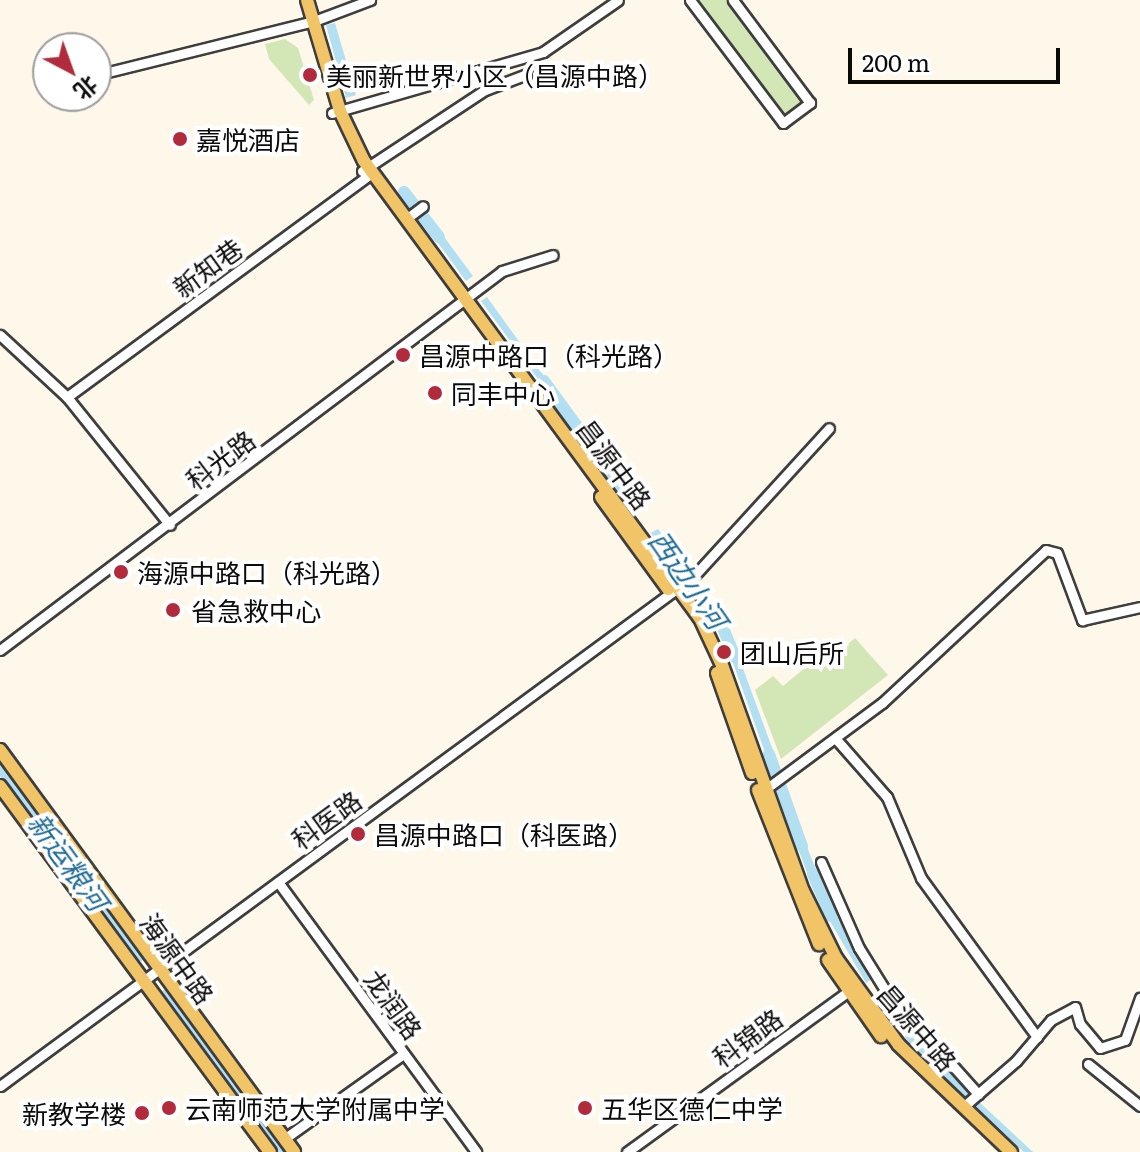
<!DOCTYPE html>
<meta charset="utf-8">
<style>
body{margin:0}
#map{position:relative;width:1140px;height:1152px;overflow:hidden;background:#fef8ea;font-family:Literata,"Noto Sans SC",serif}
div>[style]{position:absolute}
.green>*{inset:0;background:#d3e6b6}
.water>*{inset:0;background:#b2dff2}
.river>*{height:12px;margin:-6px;padding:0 6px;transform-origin:6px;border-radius:6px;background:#b2dff2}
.roads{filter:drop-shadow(2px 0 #3e3e3e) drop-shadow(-2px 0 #3e3e3e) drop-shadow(0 2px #3e3e3e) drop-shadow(0 -2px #3e3e3e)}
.minor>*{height:9px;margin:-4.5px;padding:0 4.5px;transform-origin:4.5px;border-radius:4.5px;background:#fff}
.major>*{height:12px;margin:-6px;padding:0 6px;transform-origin:6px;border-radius:6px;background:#f1c467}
.dots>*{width:22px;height:22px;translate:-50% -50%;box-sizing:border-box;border:4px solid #fff;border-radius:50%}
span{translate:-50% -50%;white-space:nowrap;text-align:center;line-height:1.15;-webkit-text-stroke:8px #fff;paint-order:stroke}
.poi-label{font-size:26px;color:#0b0b0b}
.left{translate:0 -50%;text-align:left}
.right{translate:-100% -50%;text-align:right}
.street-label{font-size:26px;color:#0b0b0b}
.water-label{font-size:28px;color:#1c6a95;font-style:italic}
.north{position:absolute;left:32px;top:32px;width:80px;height:80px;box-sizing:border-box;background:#fff;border:2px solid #9d9d9d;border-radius:50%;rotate:139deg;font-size:22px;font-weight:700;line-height:32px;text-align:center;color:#0b0b0b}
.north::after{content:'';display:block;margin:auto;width:28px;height:36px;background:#b22b3d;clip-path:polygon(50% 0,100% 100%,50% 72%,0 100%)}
.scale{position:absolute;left:848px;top:48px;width:212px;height:36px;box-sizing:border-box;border:4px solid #0b0b0b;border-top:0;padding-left:10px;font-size:24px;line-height:28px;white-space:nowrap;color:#0b0b0b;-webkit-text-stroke:6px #fff;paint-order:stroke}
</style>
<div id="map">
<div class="green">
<div style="clip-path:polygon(694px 0,728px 0,804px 102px,782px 118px)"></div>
<div style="clip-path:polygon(285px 39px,298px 48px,314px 100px,309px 105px,269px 59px,265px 44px)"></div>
<div style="clip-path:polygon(855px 638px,888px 675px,781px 759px,755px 690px,773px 676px,783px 686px,817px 658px,824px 665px)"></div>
</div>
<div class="water">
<div style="clip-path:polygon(335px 23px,356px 95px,346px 98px,326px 25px)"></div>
<div style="clip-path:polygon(433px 222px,473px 276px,466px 281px,427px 228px)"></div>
<div style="clip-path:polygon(487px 297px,554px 390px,549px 394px,481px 301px)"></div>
<div style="clip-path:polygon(658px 529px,690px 571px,683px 577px,651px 533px)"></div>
<div style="clip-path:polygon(734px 644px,778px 764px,771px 769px,727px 646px)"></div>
<div style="clip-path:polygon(801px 832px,823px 887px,814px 891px,793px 835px)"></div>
<div style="clip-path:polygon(829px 902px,872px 979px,866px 983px,821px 906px)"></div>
<div style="clip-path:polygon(977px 1100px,1033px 1152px,1024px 1152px,973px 1104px)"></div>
</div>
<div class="river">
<div style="left:404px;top:192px;width:57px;rotate:52.1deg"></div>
<div style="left:544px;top:381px;width:146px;rotate:53.9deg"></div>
<div style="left:718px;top:616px;width:44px;rotate:67.5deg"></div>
<div style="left:769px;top:754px;width:98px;rotate:70.3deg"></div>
<div style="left:0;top:766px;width:235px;rotate:53.8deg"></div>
<div style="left:813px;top:874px;width:46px;rotate:66.8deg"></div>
<div style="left:167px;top:995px;width:195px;rotate:53.8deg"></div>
<div style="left:911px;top:1035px;width:76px;rotate:47.1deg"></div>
</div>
<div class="roads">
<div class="minor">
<div style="left:690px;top:0;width:154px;rotate:52.9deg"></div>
<div style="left:783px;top:123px;width:34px;rotate:-37deg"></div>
<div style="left:810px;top:103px;width:129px;rotate:-126.8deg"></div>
<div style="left:96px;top:75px;width:225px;rotate:-13.9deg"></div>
<div style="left:314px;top:21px;width:60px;rotate:-20.6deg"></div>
<div style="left:332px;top:113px;width:220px;rotate:-16.1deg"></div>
<div style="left:543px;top:52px;width:91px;rotate:-34.7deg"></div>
<div style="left:362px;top:171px;width:147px;rotate:-33.4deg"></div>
<div style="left:485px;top:90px;width:45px;rotate:-20.9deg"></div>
<div style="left:406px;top:219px;width:21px;rotate:-37deg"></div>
<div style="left:0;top:335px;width:91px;rotate:42.8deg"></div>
<div style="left:67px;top:397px;width:164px;rotate:51.2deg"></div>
<div style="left:67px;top:397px;width:378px;rotate:-36.3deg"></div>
<div style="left:0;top:650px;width:629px;rotate:-37.05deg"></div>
<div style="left:502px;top:271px;width:53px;rotate:-17.4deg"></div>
<div style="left:836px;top:739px;width:77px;rotate:48.7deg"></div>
<div style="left:887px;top:797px;width:88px;rotate:67.2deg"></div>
<div style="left:921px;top:878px;width:197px;rotate:53.9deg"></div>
<div style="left:763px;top:791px;width:148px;rotate:-36.5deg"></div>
<div style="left:882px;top:703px;width:224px;rotate:-43deg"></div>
<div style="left:1046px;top:550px;width:11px;rotate:15deg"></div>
<div style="left:1057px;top:553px;width:72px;rotate:69.5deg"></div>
<div style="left:1082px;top:620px;width:59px;rotate:-12.6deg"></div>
<div style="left:821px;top:862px;width:94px;rotate:66.2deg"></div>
<div style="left:859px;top:948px;width:49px;rotate:58.2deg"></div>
<div style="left:885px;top:990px;width:140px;rotate:48.2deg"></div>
<div style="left:278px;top:882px;width:335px;rotate:53.7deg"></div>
<div style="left:1088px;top:1064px;width:67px;rotate:38.9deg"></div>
<div style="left:0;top:1086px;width:861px;rotate:-36.31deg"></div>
<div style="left:694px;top:576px;width:200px;rotate:-47.6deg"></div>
<div style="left:963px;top:1107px;width:70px;rotate:-41deg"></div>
<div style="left:1016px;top:1061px;width:54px;rotate:-49.5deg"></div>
<div style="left:1051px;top:1020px;width:27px;rotate:-28deg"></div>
<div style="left:1075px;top:1007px;width:18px;rotate:74deg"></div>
<div style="left:1080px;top:1024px;width:31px;rotate:50deg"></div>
<div style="left:1100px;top:1048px;width:26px;rotate:-18deg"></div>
<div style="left:1125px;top:1040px;width:45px;rotate:-70.3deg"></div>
<div style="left:284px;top:1139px;width:146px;rotate:-35.5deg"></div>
<div style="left:627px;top:1152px;width:277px;rotate:-36deg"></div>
</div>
<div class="major">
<div style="left:307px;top:0;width:116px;rotate:73.4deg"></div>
<div style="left:340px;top:111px;width:55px;rotate:64.4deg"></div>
<div style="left:364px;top:161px;width:567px;rotate:53.68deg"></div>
<div style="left:700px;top:618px;width:52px;rotate:64.9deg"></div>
<div style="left:722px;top:665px;width:240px;rotate:70.3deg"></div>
<div style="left:803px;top:891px;width:75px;rotate:63.8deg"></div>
<div style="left:836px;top:958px;width:107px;rotate:54.1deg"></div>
<div style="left:899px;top:1045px;width:155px;rotate:43.7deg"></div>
<div style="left:601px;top:497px;width:114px;rotate:53.9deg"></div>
<div style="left:717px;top:673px;width:106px;rotate:70.7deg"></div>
<div style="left:0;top:750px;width:498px;rotate:53.8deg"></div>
<div style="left:0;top:786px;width:455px;rotate:53.6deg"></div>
<div style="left:758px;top:790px;width:166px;rotate:68.4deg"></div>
<div style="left:828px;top:960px;width:93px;rotate:55.1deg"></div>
</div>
</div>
<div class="dots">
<div style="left:310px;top:75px;background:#b22b3d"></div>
<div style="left:180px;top:139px;background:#b22b3d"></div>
<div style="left:403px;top:355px;background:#b22b3d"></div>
<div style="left:435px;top:393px;background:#b22b3d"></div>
<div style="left:121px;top:572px;background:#b22b3d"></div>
<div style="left:173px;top:610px;background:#b22b3d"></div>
<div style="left:724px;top:652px;background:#b22b3d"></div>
<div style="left:358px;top:834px;background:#b22b3d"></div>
<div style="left:169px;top:1108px;background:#b22b3d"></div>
<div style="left:585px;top:1108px;background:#b22b3d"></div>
<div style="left:142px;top:1113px;background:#b22b3d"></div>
</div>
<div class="poi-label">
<span class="left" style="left:326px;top:75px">美丽新世界小区（昌源中路）</span>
<span class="left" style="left:196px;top:139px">嘉悦酒店</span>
<span class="left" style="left:419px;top:355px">昌源中路口（科光路）</span>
<span class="left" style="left:451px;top:393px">同丰中心</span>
<span class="left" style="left:137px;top:572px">海源中路口（科光路）</span>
<span class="left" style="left:191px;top:610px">省急救中心</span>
<span class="left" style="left:740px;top:652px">团山后所</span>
<span class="left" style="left:374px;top:834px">昌源中路口（科医路）</span>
<span class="left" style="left:185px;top:1108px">云南师范大学附属中学</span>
<span class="left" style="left:601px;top:1108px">五华区德仁中学</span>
<span class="right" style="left:126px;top:1113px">新教学楼</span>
</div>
<div class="street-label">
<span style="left:207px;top:267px;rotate:-36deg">新知巷</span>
<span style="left:220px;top:459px;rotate:-37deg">科光路</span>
<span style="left:615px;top:464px;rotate:53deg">昌源中路</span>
<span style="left:326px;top:819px;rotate:-36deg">科医路</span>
<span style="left:178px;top:958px;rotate:54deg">海源中路</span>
<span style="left:394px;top:1004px;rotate:54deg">龙润路</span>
<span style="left:918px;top:1027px;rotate:49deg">昌源中路</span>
<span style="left:747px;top:1037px;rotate:-36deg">科锦路</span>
</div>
<div class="water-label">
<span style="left:689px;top:579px;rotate:55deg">西边小河</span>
<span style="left:69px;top:861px;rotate:54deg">新运粮河</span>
</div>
<div class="north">北</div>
<div class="scale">200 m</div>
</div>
